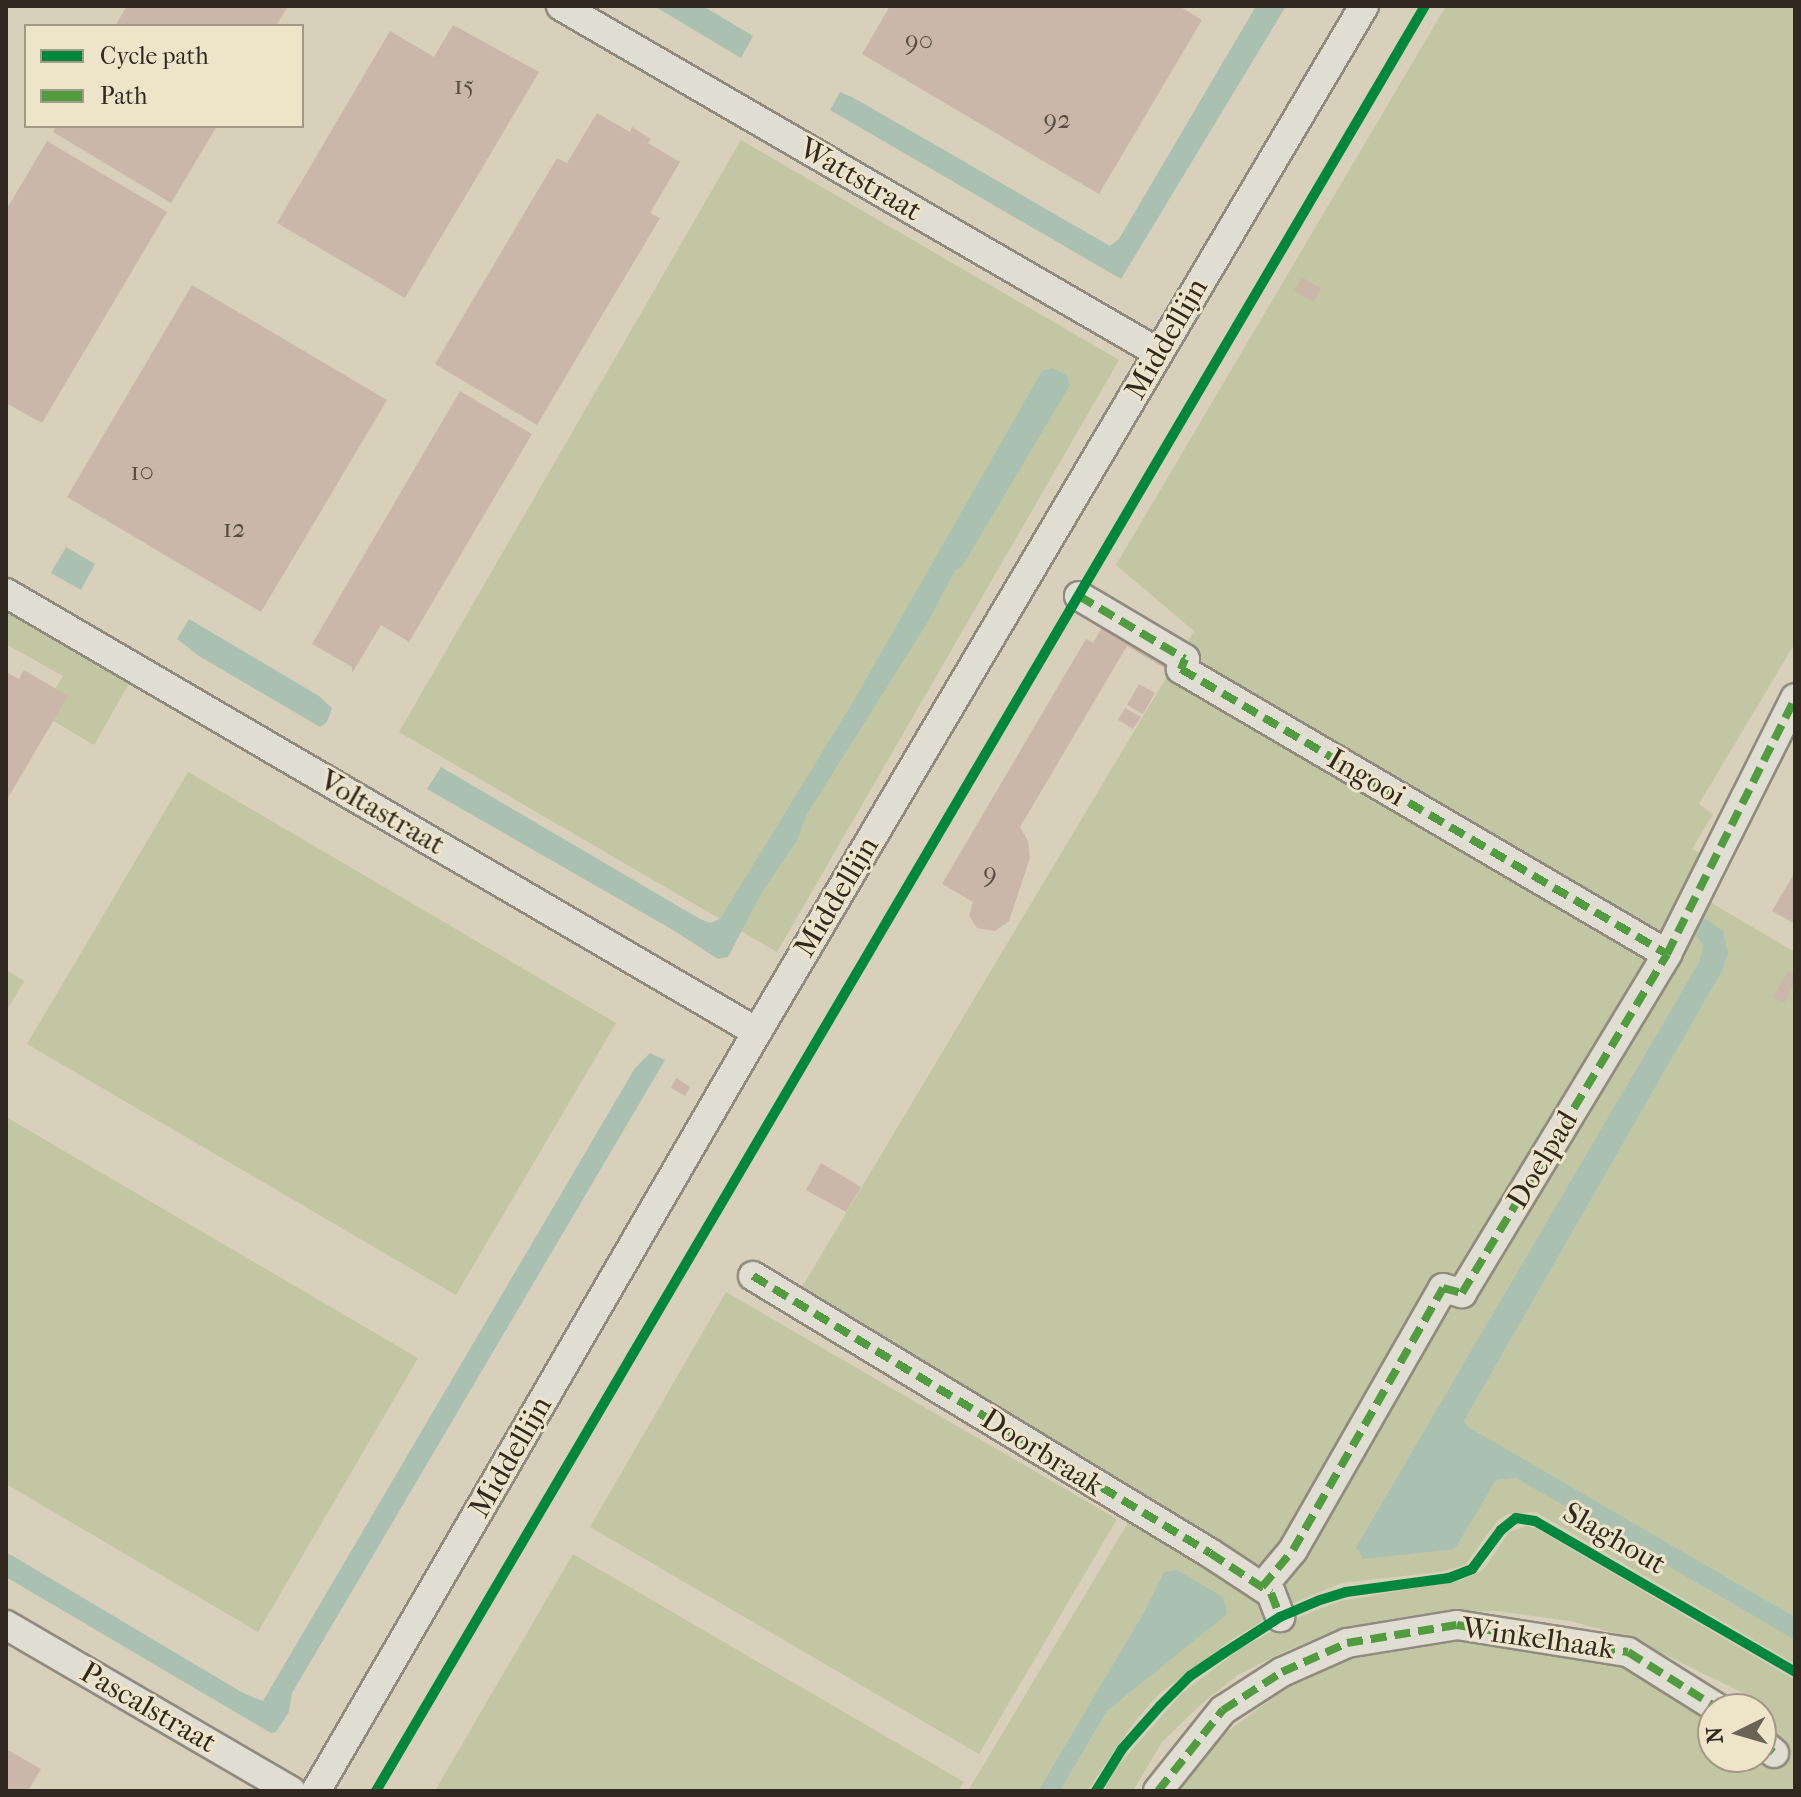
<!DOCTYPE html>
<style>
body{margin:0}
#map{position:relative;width:1801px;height:1797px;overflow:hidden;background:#d8d0bb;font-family:"IM FELL French Canon",serif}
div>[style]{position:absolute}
.green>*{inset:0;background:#c2c6a2}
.water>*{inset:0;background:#aac0b0}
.building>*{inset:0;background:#cab7aa}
.roads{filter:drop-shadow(2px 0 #908b7e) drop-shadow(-2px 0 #908b7e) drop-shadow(0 2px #908b7e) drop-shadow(0 -2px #908b7e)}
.street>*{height:28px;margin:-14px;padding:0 14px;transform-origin:14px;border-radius:14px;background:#e0ddd2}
.quiet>*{height:8px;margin-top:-4px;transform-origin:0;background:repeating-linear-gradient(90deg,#509c3f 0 16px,transparent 0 24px)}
.cycleway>*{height:10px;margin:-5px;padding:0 5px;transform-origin:5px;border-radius:5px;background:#00873e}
span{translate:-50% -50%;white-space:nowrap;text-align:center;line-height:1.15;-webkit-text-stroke:6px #eee4ca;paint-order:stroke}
.number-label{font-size:26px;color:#574c42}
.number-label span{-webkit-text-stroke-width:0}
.street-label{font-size:30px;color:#312920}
.frame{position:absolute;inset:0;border:8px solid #312920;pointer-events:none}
.legend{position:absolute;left:24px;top:24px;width:280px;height:104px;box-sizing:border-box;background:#eee4ca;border:2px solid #a29986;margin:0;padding:10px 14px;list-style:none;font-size:24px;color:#312920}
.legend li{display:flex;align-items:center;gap:16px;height:40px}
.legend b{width:40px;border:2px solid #a29986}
.north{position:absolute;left:1697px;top:1693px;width:80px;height:80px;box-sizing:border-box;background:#eee4ca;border:2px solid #a29986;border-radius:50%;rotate:265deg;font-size:22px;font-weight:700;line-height:32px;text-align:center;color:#312920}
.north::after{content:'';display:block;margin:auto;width:28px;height:36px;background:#6b6356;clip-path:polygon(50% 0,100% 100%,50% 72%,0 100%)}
</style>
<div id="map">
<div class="green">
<div style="clip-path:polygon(1446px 6px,1795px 6px,1795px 643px,1699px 804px,1713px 814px,1692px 849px,1722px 864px,1703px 898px,1795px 952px,1795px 1617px,1467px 1427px,1464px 1421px,1722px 971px,1695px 933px,1703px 946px,1699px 962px,1356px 1547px,1455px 1549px,1496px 1480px,1516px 1478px,1795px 1640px,1795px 1664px,1536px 1512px,1508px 1514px,1498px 1520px,1465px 1565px,1439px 1572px,1341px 1583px,1289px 1605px,1231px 1640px,1159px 1694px,1132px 1725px,1087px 1791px,1060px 1791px,1107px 1711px,1178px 1653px,1164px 1572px,1144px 1612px,1038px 1791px,968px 1791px,1132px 1516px,790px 1307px,1194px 631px,1116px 565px)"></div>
<div style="clip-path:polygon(741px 140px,1119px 360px,777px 952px,399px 732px)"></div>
<div style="clip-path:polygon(6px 608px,131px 680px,94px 745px,40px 713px,63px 676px,6px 644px)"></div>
<div style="clip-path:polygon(188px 772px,616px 1023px,456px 1295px,27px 1044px)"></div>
<div style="clip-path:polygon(6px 970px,24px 981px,6px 1012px)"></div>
<div style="clip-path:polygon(6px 1117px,418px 1358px,258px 1632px,6px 1484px)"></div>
<div style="clip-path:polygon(726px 1292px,1117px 1519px,979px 1754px,590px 1527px)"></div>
<div style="clip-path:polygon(1527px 1526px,1537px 1529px,1795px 1680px,1795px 1791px,1173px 1791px,1210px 1744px,1323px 1662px,1385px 1644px,1453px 1640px,1561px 1651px,1612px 1664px,1671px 1689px,1713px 1716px,1713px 1757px,1758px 1757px,1773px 1769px,1786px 1740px,1764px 1726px,1770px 1711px,1739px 1691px,1629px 1637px,1570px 1621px,1497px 1611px,1430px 1613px,1366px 1624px,1329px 1633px,1283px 1652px,1238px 1675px,1198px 1707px,1162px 1742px,1133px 1791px,1104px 1791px,1116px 1768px,1181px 1694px,1240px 1649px,1294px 1619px,1340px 1601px,1462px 1580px,1483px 1570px,1509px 1532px)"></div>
<div style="clip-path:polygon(573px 1554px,964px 1782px,958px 1791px,436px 1789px)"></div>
</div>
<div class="water">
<div style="clip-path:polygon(654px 6px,703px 6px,753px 36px,741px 58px)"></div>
<div style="clip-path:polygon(1256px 6px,1286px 6px,1121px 279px,830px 110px,840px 92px,854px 98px,1110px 246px,1119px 239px)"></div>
<div style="clip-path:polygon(1053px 368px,1067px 376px,1070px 385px,963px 565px,955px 571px,927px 623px,807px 814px,797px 840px,762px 892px,728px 957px,718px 959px,673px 930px,427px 789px,441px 767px,700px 919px,710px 923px,720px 919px,850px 707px,1042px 371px)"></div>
<div style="clip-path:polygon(66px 547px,95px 564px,81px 590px,51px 573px)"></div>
<div style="clip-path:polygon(189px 619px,319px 696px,332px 708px,327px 722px,320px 727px,199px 656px,177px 639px)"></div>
<div style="clip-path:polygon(1692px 910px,1723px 931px,1728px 953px,1722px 971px,1464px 1421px,1468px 1427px,1795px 1617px,1795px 1640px,1516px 1478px,1496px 1480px,1455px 1549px,1363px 1559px,1356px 1547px,1699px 962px,1703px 946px,1695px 933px,1684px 928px)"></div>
<div style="clip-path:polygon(650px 1053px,665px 1060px,292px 1693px,289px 1712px,276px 1732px,271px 1733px,6px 1577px,6px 1552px,243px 1693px,263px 1701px,635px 1068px)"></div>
<div style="clip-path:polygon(1177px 1570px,1223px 1597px,1227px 1614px,1107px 1711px,1060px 1791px,1038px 1791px,1144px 1612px,1164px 1572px)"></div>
</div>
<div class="building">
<div style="clip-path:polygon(127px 6px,288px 6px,276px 26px,115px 26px)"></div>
<div style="clip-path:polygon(890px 6px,1179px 6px,1202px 20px,1099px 194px,862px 54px)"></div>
<div style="clip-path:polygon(453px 25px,539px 72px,405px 298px,277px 223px,390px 31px,434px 57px)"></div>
<div style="clip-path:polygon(597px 113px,630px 132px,632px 127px,651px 139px,648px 143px,680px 162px,650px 213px,660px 218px,537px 425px,435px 364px,557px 158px,567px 163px)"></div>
<div style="clip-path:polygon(56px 126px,217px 126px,171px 203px,53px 132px)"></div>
<div style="clip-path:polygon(47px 141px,167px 212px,42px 423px,6px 403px,6px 210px)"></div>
<div style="clip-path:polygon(1302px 277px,1321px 289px,1313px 302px,1294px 291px)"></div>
<div style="clip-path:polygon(192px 285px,387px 400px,261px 612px,67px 497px)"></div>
<div style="clip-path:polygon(460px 391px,532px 434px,409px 642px,381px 625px,352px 673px,352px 667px,312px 644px)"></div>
<div style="clip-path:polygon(1108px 617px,1174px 656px,1166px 669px,1127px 646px,1020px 827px,1028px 841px,1030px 858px,1009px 921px,995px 931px,977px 928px,969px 916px,973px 902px,942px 884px,1086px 639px,1093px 643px)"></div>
<div style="clip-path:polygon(24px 670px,68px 696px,6px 801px,6px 672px,19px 679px)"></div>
<div style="clip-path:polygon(1139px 684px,1155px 693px,1143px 714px,1127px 705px)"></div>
<div style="clip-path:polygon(1125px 708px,1141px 717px,1133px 729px,1118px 720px)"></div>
<div style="clip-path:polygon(1795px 872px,1795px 924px,1772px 911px)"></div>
<div style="clip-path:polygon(1788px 971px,1795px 975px,1795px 983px,1784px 1003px,1773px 997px)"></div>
<div style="clip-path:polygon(676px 1078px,690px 1087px,685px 1096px,671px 1088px)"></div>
<div style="clip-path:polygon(821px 1163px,861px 1187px,846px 1212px,806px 1190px)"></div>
<div style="clip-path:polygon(6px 1749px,41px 1769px,28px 1791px,6px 1791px)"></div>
</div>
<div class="roads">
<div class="street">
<div style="left:561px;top:6px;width:691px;rotate:30.13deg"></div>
<div style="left:6px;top:593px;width:870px;rotate:30.31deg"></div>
<div style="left:1079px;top:596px;width:123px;rotate:30.7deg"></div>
<div style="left:1185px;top:659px;width:11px;rotate:112deg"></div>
<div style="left:1181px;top:669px;width:563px;rotate:30.39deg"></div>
<div style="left:753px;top:1276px;width:534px;rotate:31.22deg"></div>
<div style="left:1210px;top:1553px;width:73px;rotate:33.3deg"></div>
<div style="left:1271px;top:1593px;width:26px;rotate:69deg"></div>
<div style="left:1262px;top:1587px;width:48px;rotate:-50deg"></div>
<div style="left:1293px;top:1550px;width:302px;rotate:-60.2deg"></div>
<div style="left:1443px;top:1288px;width:20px;rotate:15deg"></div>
<div style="left:1462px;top:1293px;width:396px;rotate:-58.8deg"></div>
<div style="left:1667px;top:954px;width:286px;rotate:-63.4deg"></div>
<div style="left:6px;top:1625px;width:330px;rotate:30.2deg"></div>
<div style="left:1761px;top:1742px;width:17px;rotate:40deg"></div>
<div style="left:316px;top:1791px;width:878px;rotate:-59.84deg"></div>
<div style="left:757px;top:1032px;width:1192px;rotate:-59.39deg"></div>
<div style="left:1158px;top:1791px;width:104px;rotate:-51.3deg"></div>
<div style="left:1223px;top:1710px;width:70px;rotate:-32.8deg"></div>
<div style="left:1282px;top:1672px;width:71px;rotate:-24deg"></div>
<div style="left:1347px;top:1643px;width:111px;rotate:-9.3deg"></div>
<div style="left:1457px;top:1625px;width:173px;rotate:9deg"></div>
<div style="left:1628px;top:1652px;width:107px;rotate:32.1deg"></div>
</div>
</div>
<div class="quiet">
<div style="left:1079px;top:596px;width:123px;rotate:30.7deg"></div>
<div style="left:1185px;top:659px;width:11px;rotate:112deg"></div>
<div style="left:1181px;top:669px;width:563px;rotate:30.39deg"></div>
<div style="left:753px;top:1276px;width:534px;rotate:31.22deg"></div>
<div style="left:1210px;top:1553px;width:73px;rotate:33.3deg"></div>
<div style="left:1271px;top:1593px;width:26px;rotate:69deg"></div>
<div style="left:1262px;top:1587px;width:48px;rotate:-50deg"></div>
<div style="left:1293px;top:1550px;width:302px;rotate:-60.2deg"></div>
<div style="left:1443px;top:1288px;width:20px;rotate:15deg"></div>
<div style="left:1462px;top:1293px;width:396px;rotate:-58.8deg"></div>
<div style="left:1667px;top:954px;width:286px;rotate:-63.4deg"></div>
<div style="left:1761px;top:1742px;width:17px;rotate:40deg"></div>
<div style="left:1158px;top:1791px;width:104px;rotate:-51.3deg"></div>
<div style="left:1223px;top:1710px;width:70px;rotate:-32.8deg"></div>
<div style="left:1282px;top:1672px;width:71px;rotate:-24deg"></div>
<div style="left:1347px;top:1643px;width:111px;rotate:-9.3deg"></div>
<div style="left:1457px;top:1625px;width:173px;rotate:9deg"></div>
<div style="left:1628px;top:1652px;width:107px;rotate:32.1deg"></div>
</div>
<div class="cycleway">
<div style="left:376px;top:1791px;width:2070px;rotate:-59.56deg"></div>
<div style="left:1096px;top:1791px;width:49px;rotate:-58.2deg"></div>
<div style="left:1122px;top:1749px;width:57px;rotate:-48.5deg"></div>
<div style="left:1160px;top:1706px;width:42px;rotate:-45deg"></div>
<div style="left:1190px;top:1676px;width:41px;rotate:-34.1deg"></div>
<div style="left:1224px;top:1653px;width:67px;rotate:-32.7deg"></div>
<div style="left:1280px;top:1617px;width:43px;rotate:-23deg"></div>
<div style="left:1320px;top:1600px;width:27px;rotate:-17deg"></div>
<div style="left:1346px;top:1592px;width:104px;rotate:-7.7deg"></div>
<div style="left:1449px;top:1578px;width:25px;rotate:-21deg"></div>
<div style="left:1472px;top:1569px;width:49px;rotate:-53.4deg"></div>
<div style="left:1501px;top:1530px;width:19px;rotate:-39deg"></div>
<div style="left:1516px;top:1518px;width:19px;rotate:9deg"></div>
<div style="left:1535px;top:1521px;width:301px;rotate:30.1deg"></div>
</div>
<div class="number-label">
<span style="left:919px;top:41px">90</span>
<span style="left:464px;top:86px">15</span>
<span style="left:1057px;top:120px">92</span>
<span style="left:142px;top:472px">10</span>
<span style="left:234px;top:529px">12</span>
<span style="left:990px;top:873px">9</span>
</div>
<div class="street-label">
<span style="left:860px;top:180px;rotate:30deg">Wattstraat</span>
<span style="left:1167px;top:339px;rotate:-60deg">Middellijn</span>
<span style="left:1366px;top:778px;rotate:30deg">Ingooi</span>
<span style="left:382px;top:813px;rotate:30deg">Voltastraat</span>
<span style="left:837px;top:897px;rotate:-59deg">Middellijn</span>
<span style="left:1543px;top:1160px;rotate:-59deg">Doelpad</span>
<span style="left:1042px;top:1453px;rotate:32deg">Doorbraak</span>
<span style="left:511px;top:1457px;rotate:-60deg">Middellijn</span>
<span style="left:1614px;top:1539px;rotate:30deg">Slaghout</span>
<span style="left:1538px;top:1639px;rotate:8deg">Winkelhaak</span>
<span style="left:148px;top:1708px;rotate:30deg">Pascalstraat</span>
</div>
<div class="frame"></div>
<ul class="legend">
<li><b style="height:10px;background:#00873e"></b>Cycle path</li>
<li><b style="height:10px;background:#509c3f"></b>Path</li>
</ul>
<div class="north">N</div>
</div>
